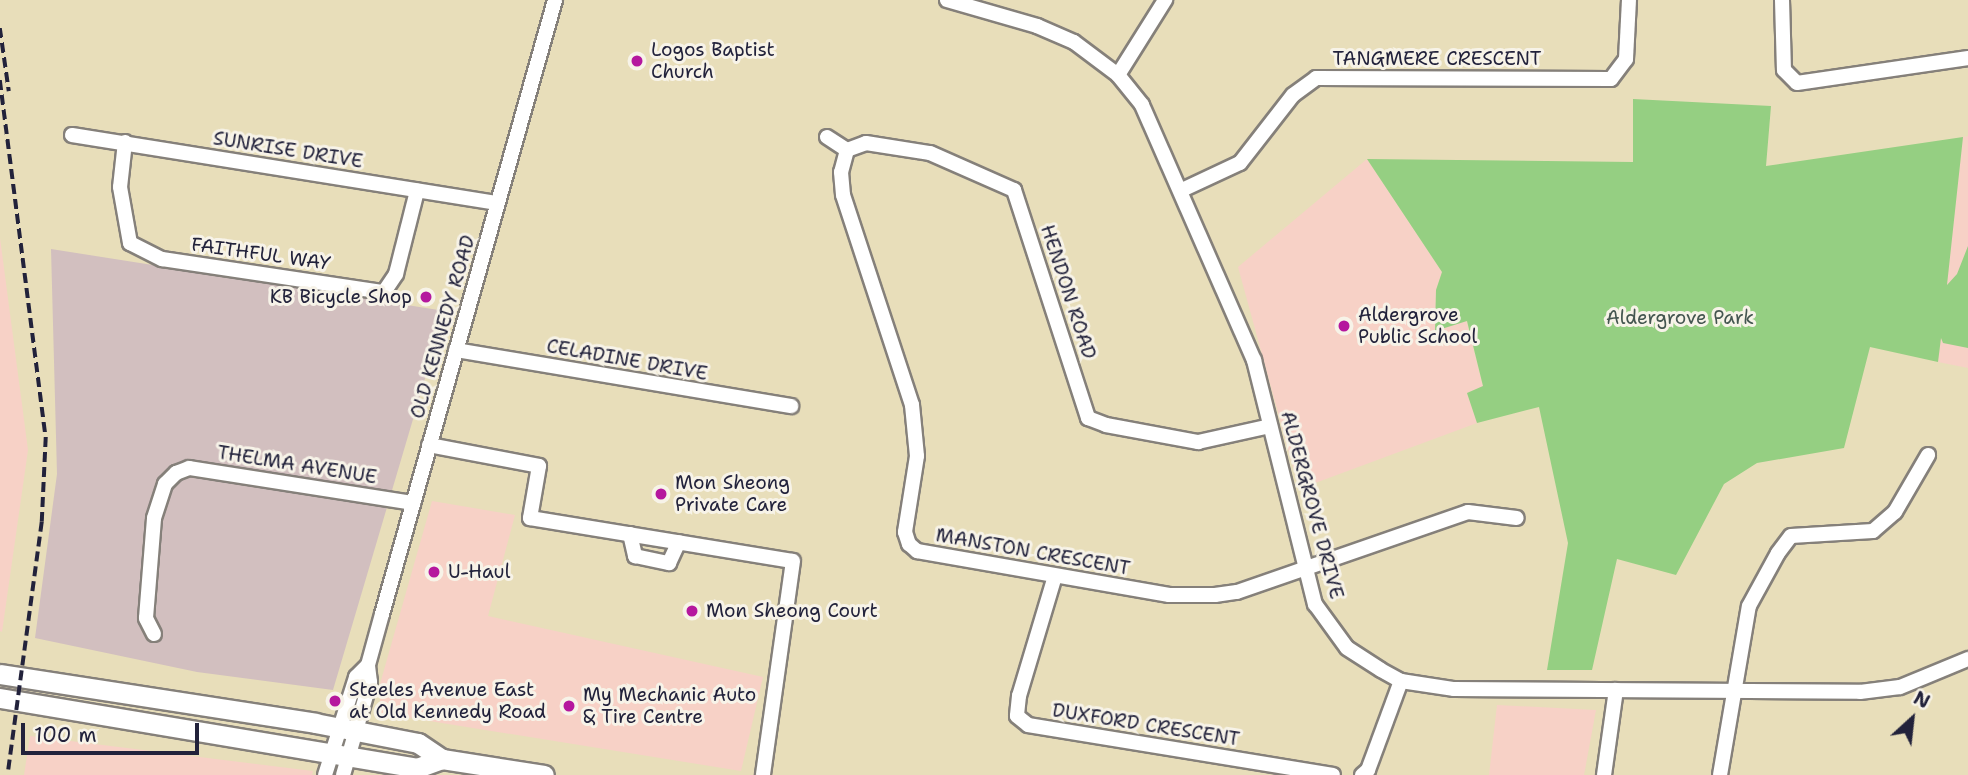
<!DOCTYPE html>
<style>
body{margin:0}
#map{position:relative;width:1968px;height:775px;overflow:hidden;background:#e8deba;font-family:"Shantell Sans",sans-serif}
div>[style]{position:absolute}
.built>*{inset:0;background:#f7d1c6}
.industrial>*{inset:0;background:#d2bfbf}
.green>*{inset:0;background:#95cf82}
.roads{filter:drop-shadow(2px 0 #85807a) drop-shadow(-2px 0 #85807a) drop-shadow(0 2px #85807a) drop-shadow(0 -2px #85807a)}
.minor>*{height:14px;margin:-7px;padding:0 7px;transform-origin:7px;border-radius:7px;background:#fff}
.major>*{height:19px;margin:-9.5px;padding:0 9.5px;transform-origin:9.5px;border-radius:9.5px;background:#fff}
.rail>*{height:3.5px;margin-top:-1.75px;transform-origin:0;background:repeating-linear-gradient(90deg,#22223b 0 10px,transparent 0 15px)}
.dots>*{width:19px;height:19px;translate:-50% -50%;box-sizing:border-box;border:4px solid #f7f3e8;border-radius:50%}
span{translate:-50% -50%;white-space:nowrap;text-align:center;line-height:1.15;-webkit-text-stroke:6px #f7f3e8;paint-order:stroke}
.poi-label{font-size:19px;color:#22223b}
.left{translate:0 -50%;text-align:left}
.right{translate:-100% -50%;text-align:right}
.street-label{font-size:19px;color:#22223b}
.park-label{font-size:19px;color:#445650}
.north{position:absolute;left:1877px;top:684px;width:70px;height:70px;-webkit-text-stroke:5px #f7f3e8;paint-order:stroke;rotate:27deg;font-size:19px;font-weight:700;line-height:28px;text-align:center;color:#22223b}
.north::after{content:'';display:block;margin:auto;width:24px;height:32px;background:#22223b;clip-path:polygon(50% 0,100% 100%,50% 72%,0 100%)}
.scale{position:absolute;left:21px;top:723px;width:178px;height:32px;box-sizing:border-box;border:4px solid #22223b;border-top:0;padding-left:9px;font-size:21px;line-height:24px;white-space:nowrap;color:#22223b;-webkit-text-stroke:5px #f7f3e8;paint-order:stroke}
</style>
<div id="map">
<div class="built">
<div style="clip-path:polygon(1968px 136px,1968px 368px,1938px 362px,1963px 137px)"></div>
<div style="clip-path:polygon(1367px 159px,1442px 272px,1436px 290px,1435px 331px,1466px 320px,1483px 387px,1467px 393px,1477px 423px,1299px 489px,1238px 267px)"></div>
<div style="clip-path:polygon(0 238px,28px 450px,2px 632px,0 631px)"></div>
<div style="clip-path:polygon(432px 501px,515px 515px,488px 616px,763px 677px,741px 771px,380px 713px,380px 684px)"></div>
<div style="clip-path:polygon(1497px 705px,1596px 710px,1584px 775px,1489px 775px)"></div>
<div style="clip-path:polygon(30px 736px,313px 771px,312px 775px,24px 775px)"></div>
</div>
<div class="industrial">
<div style="clip-path:polygon(51px 249px,445px 311px,333px 690px,197px 672px,35px 638px,57px 474px)"></div>
</div>
<div class="green">
<div style="clip-path:polygon(1633px 99px,1771px 106px,1766px 166px,1963px 137px,1947px 285px,1957px 274px,1968px 246px,1968px 348px,1943px 343px,1941px 338px,1938px 362px,1870px 347px,1844px 448px,1757px 463px,1724px 484px,1676px 575px,1617px 559px,1592px 670px,1547px 670px,1568px 543px,1539px 407px,1477px 423px,1467px 393px,1483px 386px,1467px 321px,1435px 331px,1436px 290px,1442px 272px,1367px 159px,1633px 162px)"></div>
</div>
<div class="roads">
<div class="minor">
<div style="left:947px;top:0;width:94px;rotate:16.1deg"></div>
<div style="left:1037px;top:26px;width:40px;rotate:23.4deg"></div>
<div style="left:1074px;top:42px;width:55px;rotate:36.9deg"></div>
<div style="left:1118px;top:75px;width:38px;rotate:51deg"></div>
<div style="left:1142px;top:105px;width:279px;rotate:66.3deg"></div>
<div style="left:1254px;top:360px;width:252px;rotate:76deg"></div>
<div style="left:1315px;top:604px;width:54px;rotate:54deg"></div>
<div style="left:1347px;top:648px;width:40px;rotate:32.9deg"></div>
<div style="left:1381px;top:670px;width:23px;rotate:29deg"></div>
<div style="left:1401px;top:681px;width:54px;rotate:8.6deg"></div>
<div style="left:1454px;top:689px;width:406px;rotate:0.4deg"></div>
<div style="left:1860px;top:692px;width:40px;rotate:-7.1deg"></div>
<div style="left:1900px;top:687px;width:74px;rotate:-22.4deg"></div>
<div style="left:1782px;top:0;width:70px;rotate:88.4deg"></div>
<div style="left:1784px;top:70px;width:18px;rotate:45deg"></div>
<div style="left:1797px;top:83px;width:173px;rotate:-8.3deg"></div>
<div style="left:1118px;top:75px;width:89px;rotate:-57.9deg"></div>
<div style="left:72px;top:135px;width:431px;rotate:9.1deg"></div>
<div style="left:827px;top:137px;width:24px;rotate:33deg"></div>
<div style="left:125px;top:142px;width:45px;rotate:96.3deg"></div>
<div style="left:120px;top:187px;width:57px;rotate:79.9deg"></div>
<div style="left:130px;top:243px;width:36px;rotate:27deg"></div>
<div style="left:162px;top:259px;width:224px;rotate:8.5deg"></div>
<div style="left:384px;top:292px;width:22px;rotate:-56deg"></div>
<div style="left:396px;top:274px;width:86px;rotate:-75.8deg"></div>
<div style="left:847px;top:150px;width:23px;rotate:105deg"></div>
<div style="left:841px;top:172px;width:23px;rotate:85deg"></div>
<div style="left:843px;top:195px;width:221px;rotate:71.8deg"></div>
<div style="left:912px;top:405px;width:51px;rotate:84.4deg"></div>
<div style="left:917px;top:456px;width:77px;rotate:99deg"></div>
<div style="left:905px;top:532px;width:13px;rotate:72deg"></div>
<div style="left:909px;top:544px;width:11px;rotate:41deg"></div>
<div style="left:917px;top:551px;width:256px;rotate:9.9deg"></div>
<div style="left:1169px;top:595px;width:46px"></div>
<div style="left:1215px;top:595px;width:22px;rotate:-8deg"></div>
<div style="left:1237px;top:592px;width:244px;rotate:-19.1deg"></div>
<div style="left:1468px;top:512px;width:49px;rotate:7deg"></div>
<div style="left:847px;top:150px;width:20px;rotate:-20deg"></div>
<div style="left:866px;top:143px;width:65px;rotate:8.9deg"></div>
<div style="left:930px;top:153px;width:92px;rotate:23.8deg"></div>
<div style="left:1014px;top:190px;width:240px;rotate:72deg"></div>
<div style="left:1088px;top:418px;width:19px;rotate:21deg"></div>
<div style="left:1106px;top:425px;width:94px;rotate:10.5deg"></div>
<div style="left:1198px;top:442px;width:74px;rotate:-12.5deg"></div>
<div style="left:1182px;top:190px;width:64px;rotate:-25deg"></div>
<div style="left:1240px;top:163px;width:86px;rotate:-52.1deg"></div>
<div style="left:1293px;top:95px;width:29px;rotate:-36deg"></div>
<div style="left:1316px;top:78px;width:295px;rotate:0.2deg"></div>
<div style="left:1611px;top:79px;width:25px;rotate:-53deg"></div>
<div style="left:1626px;top:59px;width:59px;rotate:-87.1deg"></div>
<div style="left:456px;top:350px;width:340px;rotate:9.5deg"></div>
<div style="left:429px;top:445px;width:112px;rotate:10.8deg"></div>
<div style="left:539px;top:466px;width:53px;rotate:99.8deg"></div>
<div style="left:530px;top:518px;width:266px;rotate:9.3deg"></div>
<div style="left:793px;top:561px;width:216px;rotate:98deg"></div>
<div style="left:630px;top:534px;width:23px;rotate:77deg"></div>
<div style="left:635px;top:556px;width:35px;rotate:12deg"></div>
<div style="left:669px;top:563px;width:23px;rotate:-65deg"></div>
<div style="left:1055px;top:576px;width:125px;rotate:106.7deg"></div>
<div style="left:1019px;top:696px;width:20px;rotate:96deg"></div>
<div style="left:1017px;top:716px;width:14px;rotate:39deg"></div>
<div style="left:1028px;top:725px;width:309px;rotate:9.3deg"></div>
<div style="left:154px;top:634px;width:18px;rotate:-117deg"></div>
<div style="left:146px;top:618px;width:100px;rotate:-85.4deg"></div>
<div style="left:154px;top:518px;width:36px;rotate:-72deg"></div>
<div style="left:165px;top:484px;width:16px;rotate:-45deg"></div>
<div style="left:176px;top:473px;width:14px;rotate:-21deg"></div>
<div style="left:189px;top:468px;width:227px;rotate:8.9deg"></div>
<div style="left:325px;top:775px;width:103px;rotate:-72.4deg"></div>
<div style="left:356px;top:677px;width:17px;rotate:-45deg"></div>
<div style="left:343px;top:775px;width:97px;rotate:-73.8deg"></div>
<div style="left:370px;top:682px;width:17px;rotate:-97deg"></div>
<div style="left:368px;top:665px;width:53px;rotate:-74.6deg"></div>
<div style="left:382px;top:614px;width:638px;rotate:-74.26deg"></div>
<div style="left:1362px;top:775px;width:8px;rotate:-40deg"></div>
<div style="left:1368px;top:770px;width:95px;rotate:-69.7deg"></div>
<div style="left:1604px;top:775px;width:86px;rotate:-82deg"></div>
<div style="left:1720px;top:775px;width:171px;rotate:-80.3deg"></div>
<div style="left:1749px;top:606px;width:60px;rotate:-61.3deg"></div>
<div style="left:1778px;top:553px;width:21px;rotate:-53deg"></div>
<div style="left:1791px;top:536px;width:82px;rotate:-3.5deg"></div>
<div style="left:1873px;top:531px;width:29px;rotate:-41deg"></div>
<div style="left:1895px;top:512px;width:66px;rotate:-59.9deg"></div>
</div>
<div class="major">
<div style="left:0;top:674px;width:319px;rotate:8.8deg"></div>
<div style="left:315px;top:723px;width:105px;rotate:11deg"></div>
<div style="left:418px;top:743px;width:29px;rotate:34deg"></div>
<div style="left:442px;top:759px;width:103px;rotate:8.9deg"></div>
<div style="left:0;top:698px;width:423px;rotate:9.5deg"></div>
<div style="left:417px;top:768px;width:27px;rotate:-20deg"></div>
</div>
</div>
<div class="rail">
<div style="left:0;top:28px;width:64px;rotate:81.9deg"></div>
<div style="left:0;top:80px;width:360px;rotate:82.7deg"></div>
<div style="left:46px;top:437px;width:85px;rotate:92.7deg"></div>
<div style="left:42px;top:522px;width:255px;rotate:97.7deg"></div>
</div>
<div class="dots">
<div style="left:637px;top:61px;background:#b5179e"></div>
<div style="left:426px;top:297px;background:#b5179e"></div>
<div style="left:1344px;top:326px;background:#b5179e"></div>
<div style="left:661px;top:494px;background:#b5179e"></div>
<div style="left:434px;top:572px;background:#b5179e"></div>
<div style="left:692px;top:611px;background:#b5179e"></div>
<div style="left:335px;top:701px;background:#b5179e"></div>
<div style="left:569px;top:706px;background:#b5179e"></div>
</div>
<div class="poi-label">
<span class="left" style="left:651px;top:61px">Logos Baptist<br>Church</span>
<span class="right" style="left:412px;top:297px">KB Bicycle Shop</span>
<span class="left" style="left:1358px;top:326px">Aldergrove<br>Public School</span>
<span class="left" style="left:675px;top:494px">Mon Sheong<br>Private Care</span>
<span class="left" style="left:448px;top:572px">U-Haul</span>
<span class="left" style="left:706px;top:611px">Mon Sheong Court</span>
<span class="left" style="left:349px;top:701px">Steeles Avenue East<br>at Old Kennedy Road</span>
<span class="left" style="left:583px;top:706px">My Mechanic Auto<br>&amp; Tire Centre</span>
</div>
<div class="street-label">
<span style="left:1437px;top:59px">TANGMERE CRESCENT</span>
<span style="left:288px;top:150px;rotate:9deg">SUNRISE DRIVE</span>
<span style="left:261px;top:254px;rotate:8deg">FAITHFUL WAY</span>
<span style="left:1068px;top:292px;rotate:72deg">HENDON ROAD</span>
<span style="left:443px;top:327px;rotate:-74deg">OLD KENNEDY ROAD</span>
<span style="left:627px;top:360px;rotate:10deg">CELADINE DRIVE</span>
<span style="left:297px;top:465px;rotate:9deg">THELMA AVENUE</span>
<span style="left:1312px;top:505px;rotate:75deg">ALDERGROVE DRIVE</span>
<span style="left:1033px;top:552px;rotate:10deg">MANSTON CRESCENT</span>
<span style="left:1146px;top:725px;rotate:9deg">DUXFORD CRESCENT</span>
</div>
<div class="park-label">
<span style="left:1680px;top:318px">Aldergrove Park</span>
</div>
<div class="north">N</div>
<div class="scale">100 m</div>
</div>
